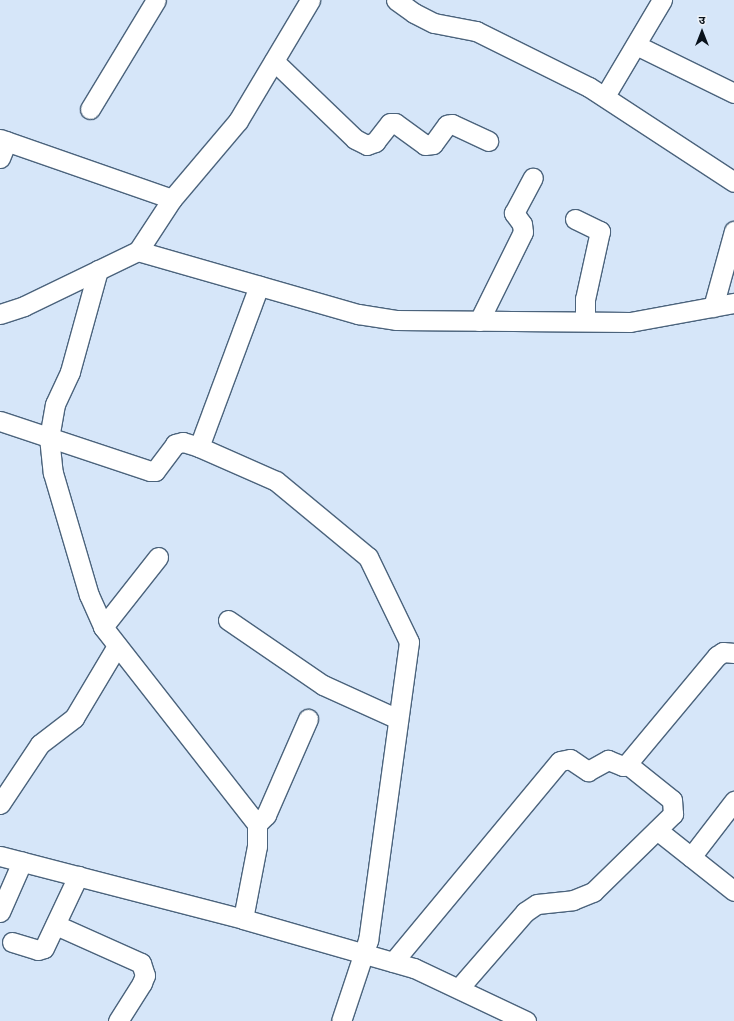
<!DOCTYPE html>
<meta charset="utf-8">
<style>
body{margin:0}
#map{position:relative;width:734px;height:1021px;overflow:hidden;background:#d6e6f9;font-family:Manrope,"Noto Sans Devanagari",sans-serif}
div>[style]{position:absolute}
.roads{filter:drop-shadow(1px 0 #4b637c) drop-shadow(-1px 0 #4b637c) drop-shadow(0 1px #4b637c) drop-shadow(0 -1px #4b637c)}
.street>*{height:19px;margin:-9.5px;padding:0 9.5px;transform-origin:9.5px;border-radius:9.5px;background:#fff}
span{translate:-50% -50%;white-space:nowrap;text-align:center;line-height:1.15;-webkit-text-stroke:3px #edf2f8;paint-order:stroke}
.north{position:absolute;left:682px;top:12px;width:40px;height:40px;-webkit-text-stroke:3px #edf2f8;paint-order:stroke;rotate:0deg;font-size:11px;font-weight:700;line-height:16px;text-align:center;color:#09121c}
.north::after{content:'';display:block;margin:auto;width:14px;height:18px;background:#09121c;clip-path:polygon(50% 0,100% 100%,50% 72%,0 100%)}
</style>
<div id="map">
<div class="roads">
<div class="street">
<div style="left:396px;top:0;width:22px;rotate:36deg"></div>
<div style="left:414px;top:13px;width:22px;rotate:27deg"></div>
<div style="left:434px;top:23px;width:43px;rotate:10.8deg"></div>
<div style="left:476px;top:31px;width:126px;rotate:26.4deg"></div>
<div style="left:589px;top:87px;width:173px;rotate:33.2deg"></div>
<div style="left:636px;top:45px;width:109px;rotate:26.1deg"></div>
<div style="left:274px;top:61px;width:112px;rotate:43.9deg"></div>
<div style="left:355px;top:139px;width:13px;rotate:27deg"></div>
<div style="left:367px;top:145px;width:9px;rotate:-21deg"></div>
<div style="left:375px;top:142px;width:24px;rotate:-52deg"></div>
<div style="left:390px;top:123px;width:5px"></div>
<div style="left:395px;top:123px;width:37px;rotate:36deg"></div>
<div style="left:425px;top:145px;width:8px;rotate:-7deg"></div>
<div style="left:433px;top:144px;width:24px;rotate:-54deg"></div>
<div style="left:447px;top:125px;width:5px;rotate:-11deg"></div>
<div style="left:452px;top:124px;width:40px;rotate:25deg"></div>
<div style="left:605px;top:96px;width:112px;rotate:-59.3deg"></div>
<div style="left:90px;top:109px;width:127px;rotate:-58.8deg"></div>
<div style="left:0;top:139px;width:182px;rotate:19.2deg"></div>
<div style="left:0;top:158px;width:18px;rotate:-68deg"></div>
<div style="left:575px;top:219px;width:28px;rotate:26deg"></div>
<div style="left:600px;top:231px;width:70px;rotate:102.4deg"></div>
<div style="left:585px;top:299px;width:22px;rotate:90deg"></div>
<div style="left:138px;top:251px;width:229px;rotate:16deg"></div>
<div style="left:358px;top:314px;width:38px;rotate:9deg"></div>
<div style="left:396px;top:320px;width:234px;rotate:0.5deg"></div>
<div style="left:630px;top:322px;width:106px;rotate:-10.4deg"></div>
<div style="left:98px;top:270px;width:106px;rotate:105.4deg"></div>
<div style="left:70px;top:372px;width:35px;rotate:115deg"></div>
<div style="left:55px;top:404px;width:34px;rotate:100deg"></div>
<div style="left:49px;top:437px;width:36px;rotate:84deg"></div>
<div style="left:53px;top:473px;width:127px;rotate:73.6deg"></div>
<div style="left:89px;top:595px;width:35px;rotate:66deg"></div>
<div style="left:103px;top:627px;width:250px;rotate:52deg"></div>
<div style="left:257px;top:824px;width:22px;rotate:90deg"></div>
<div style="left:257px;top:846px;width:74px;rotate:100.9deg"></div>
<div style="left:713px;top:307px;width:79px;rotate:-74.6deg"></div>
<div style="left:0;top:314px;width:25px;rotate:-18deg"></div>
<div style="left:24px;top:306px;width:127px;rotate:-25.8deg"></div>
<div style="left:138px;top:251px;width:62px;rotate:-56.8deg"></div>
<div style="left:172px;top:199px;width:102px;rotate:-49.8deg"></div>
<div style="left:238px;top:121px;width:141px;rotate:-59.2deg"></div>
<div style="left:479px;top:321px;width:99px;rotate:-63.7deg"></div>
<div style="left:523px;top:232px;width:8px;rotate:-97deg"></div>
<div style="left:522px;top:224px;width:14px;rotate:-126deg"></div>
<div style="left:514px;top:213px;width:40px;rotate:-62deg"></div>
<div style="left:0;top:421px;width:158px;rotate:18.4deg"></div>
<div style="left:150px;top:471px;width:5px"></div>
<div style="left:155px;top:471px;width:34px;rotate:-53deg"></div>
<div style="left:175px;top:444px;width:8px;rotate:-14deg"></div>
<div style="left:183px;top:442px;width:17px;rotate:17deg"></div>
<div style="left:199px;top:447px;width:84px;rotate:23.8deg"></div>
<div style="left:276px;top:481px;width:119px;rotate:39.6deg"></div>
<div style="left:368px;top:557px;width:94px;rotate:64.2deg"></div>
<div style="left:409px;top:642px;width:301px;rotate:97.8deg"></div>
<div style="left:368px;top:940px;width:85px;rotate:108.4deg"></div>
<div style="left:199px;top:447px;width:172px;rotate:-69.6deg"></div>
<div style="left:228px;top:620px;width:115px;rotate:34.4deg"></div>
<div style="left:323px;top:685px;width:82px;rotate:24.4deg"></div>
<div style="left:103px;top:627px;width:89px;rotate:-51.8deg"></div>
<div style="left:0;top:804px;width:72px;rotate:-56.3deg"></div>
<div style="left:40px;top:744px;width:43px;rotate:-37.4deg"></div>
<div style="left:74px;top:718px;width:84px;rotate:-59.2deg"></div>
<div style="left:257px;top:824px;width:13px;rotate:-45deg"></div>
<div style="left:266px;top:815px;width:105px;rotate:-66.4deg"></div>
<div style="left:657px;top:830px;width:98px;rotate:38.4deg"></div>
<div style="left:0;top:856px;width:251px;rotate:14.5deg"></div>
<div style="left:243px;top:919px;width:178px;rotate:16deg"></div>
<div style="left:414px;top:968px;width:124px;rotate:25.3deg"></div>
<div style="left:691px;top:857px;width:71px;rotate:-52.5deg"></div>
<div style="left:0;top:912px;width:55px;rotate:-66.3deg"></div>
<div style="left:56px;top:925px;width:93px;rotate:24.1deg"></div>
<div style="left:141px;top:963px;width:13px;rotate:72deg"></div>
<div style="left:145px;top:975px;width:9px;rotate:111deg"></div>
<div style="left:142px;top:983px;width:45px;rotate:122.3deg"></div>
<div style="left:12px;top:942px;width:27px;rotate:17deg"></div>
<div style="left:38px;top:950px;width:6px;rotate:-18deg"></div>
<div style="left:44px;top:948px;width:80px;rotate:-64.7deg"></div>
<div style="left:393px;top:962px;width:261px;rotate:-50.3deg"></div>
<div style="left:560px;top:761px;width:10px;rotate:-11deg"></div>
<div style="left:570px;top:759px;width:22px;rotate:34deg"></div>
<div style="left:588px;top:771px;width:23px;rotate:-29deg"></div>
<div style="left:608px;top:760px;width:16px;rotate:22deg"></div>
<div style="left:623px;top:766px;width:4px;rotate:-27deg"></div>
<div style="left:627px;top:764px;width:141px;rotate:-50.2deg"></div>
<div style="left:717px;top:656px;width:7px;rotate:-34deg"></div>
<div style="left:723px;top:652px;width:11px;rotate:5deg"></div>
<div style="left:459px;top:988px;width:101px;rotate:-49deg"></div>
<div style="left:525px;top:912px;width:14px;rotate:-34deg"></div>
<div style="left:537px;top:904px;width:36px;rotate:-6deg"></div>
<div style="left:573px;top:900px;width:22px;rotate:-22deg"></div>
<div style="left:593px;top:892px;width:112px;rotate:-44.3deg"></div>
<div style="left:673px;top:814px;width:14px;rotate:-94deg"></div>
<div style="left:672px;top:800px;width:58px;rotate:-141.3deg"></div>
</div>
</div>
<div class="north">उ</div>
</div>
